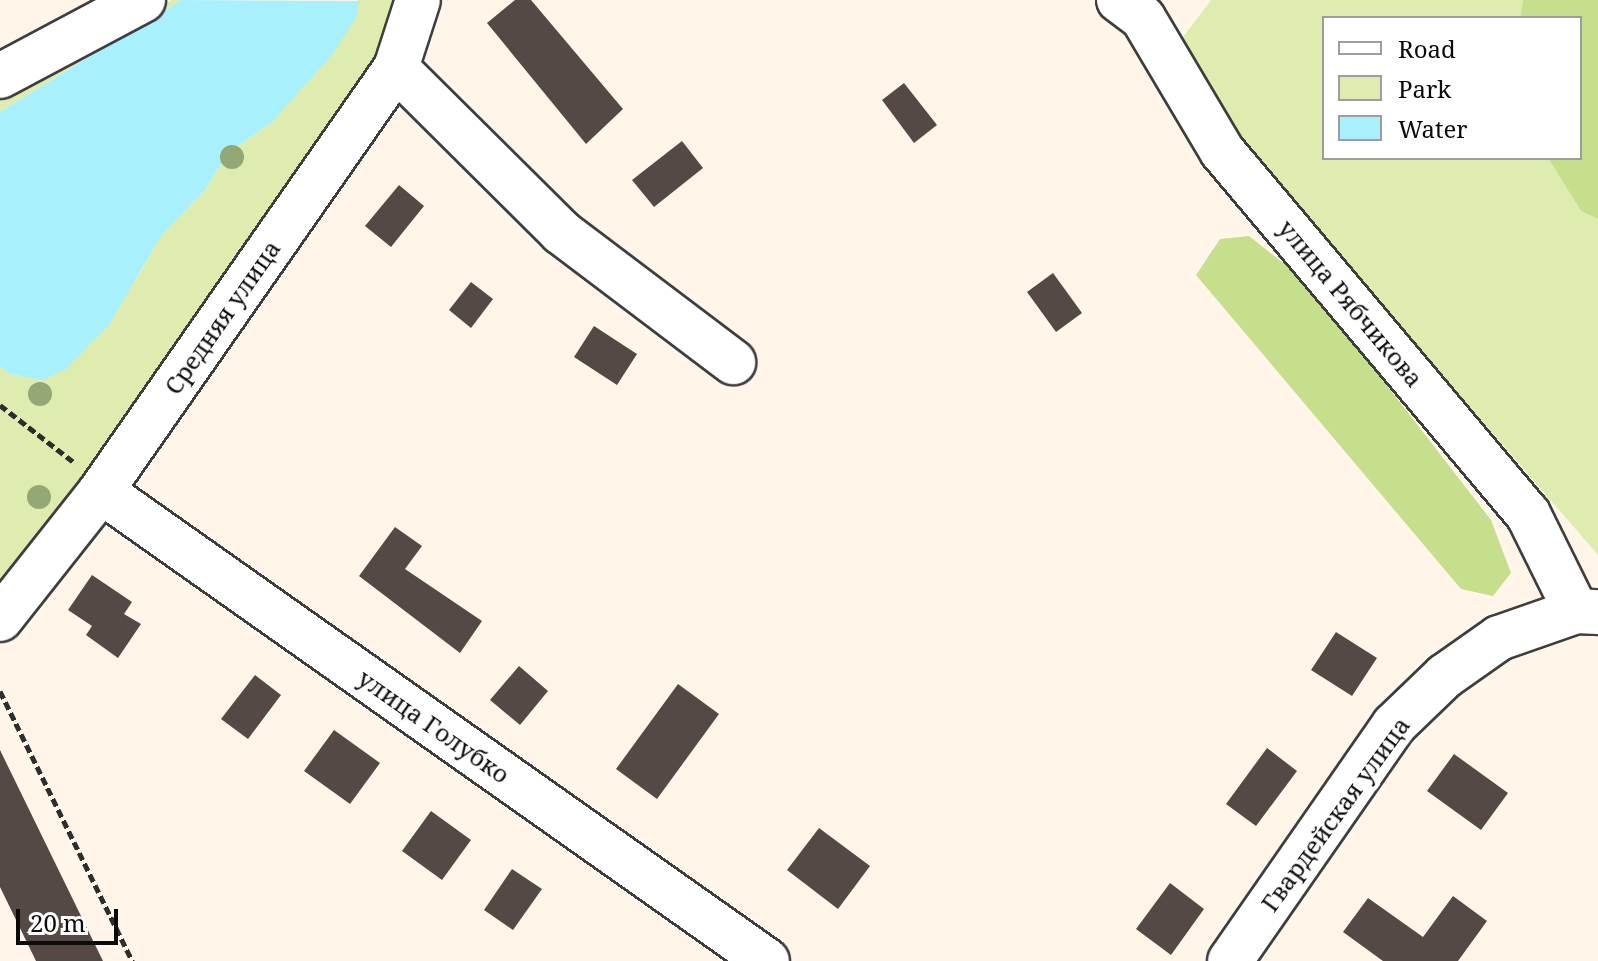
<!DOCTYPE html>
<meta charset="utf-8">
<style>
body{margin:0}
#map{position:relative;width:1598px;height:961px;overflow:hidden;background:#fff6e9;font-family:"Noto Serif",serif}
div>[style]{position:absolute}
.green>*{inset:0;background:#deedaf}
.forest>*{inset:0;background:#c5df8d}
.water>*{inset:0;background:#a8f1fc}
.building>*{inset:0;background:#554946}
.path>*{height:5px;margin-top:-2.5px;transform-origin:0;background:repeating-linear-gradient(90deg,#2d2d2d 0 8px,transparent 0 12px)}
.roads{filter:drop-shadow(2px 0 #3e3e3e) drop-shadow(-2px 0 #3e3e3e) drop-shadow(0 2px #3e3e3e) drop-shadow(0 -2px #3e3e3e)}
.minor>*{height:44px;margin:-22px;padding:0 22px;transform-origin:22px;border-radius:22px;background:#fff}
.trees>*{width:24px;height:24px;margin:-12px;border-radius:50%;background:#93a875}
span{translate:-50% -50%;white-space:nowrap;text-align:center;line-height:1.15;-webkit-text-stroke:8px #fff;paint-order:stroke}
.street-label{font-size:24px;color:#0b0b0b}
.legend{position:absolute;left:1322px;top:16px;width:260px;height:144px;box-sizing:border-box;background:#fff;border:2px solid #9d9d9d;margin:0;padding:10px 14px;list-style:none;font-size:24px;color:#0b0b0b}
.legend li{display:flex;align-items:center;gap:16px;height:40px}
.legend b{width:40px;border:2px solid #9d9d9d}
.scale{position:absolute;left:16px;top:909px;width:102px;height:36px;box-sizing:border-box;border:4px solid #0b0b0b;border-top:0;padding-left:10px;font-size:24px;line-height:28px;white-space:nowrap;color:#0b0b0b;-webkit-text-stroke:6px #fff;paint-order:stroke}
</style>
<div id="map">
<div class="green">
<div style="clip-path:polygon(172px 0,181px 0,0 112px,0 98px)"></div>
<div style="clip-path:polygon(358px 0,400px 0,383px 55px,0 604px,0 366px,9px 374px,43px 380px,137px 278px,161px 236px,205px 190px,228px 153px,271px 123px)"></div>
<div style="clip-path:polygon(1211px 0,1523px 0,1520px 18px,1324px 18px,1324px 158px,1548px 158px,1581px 211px,1598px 219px,1598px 555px,1238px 139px,1174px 49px)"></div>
</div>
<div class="forest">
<div style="clip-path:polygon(1523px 0,1598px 0,1598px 219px,1581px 211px,1548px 158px,1580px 158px,1580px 18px,1520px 18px)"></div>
<div style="clip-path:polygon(1249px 236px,1307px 282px,1491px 520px,1511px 573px,1493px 596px,1461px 589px,1196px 275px,1220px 239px)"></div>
</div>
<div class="water">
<div style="clip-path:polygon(181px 0,359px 1px,356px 18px,332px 55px,271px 123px,228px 153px,205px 190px,161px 236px,109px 325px,66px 369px,43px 380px,9px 374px,0 366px,0 112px)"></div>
</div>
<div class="building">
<div style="clip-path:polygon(515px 0,531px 0,623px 109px,586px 144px,487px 23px)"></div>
<div style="clip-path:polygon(904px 83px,937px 125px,914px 143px,882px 100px)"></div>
<div style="clip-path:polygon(682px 141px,703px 168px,654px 207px,632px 180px)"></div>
<div style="clip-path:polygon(399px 185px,424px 206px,391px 247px,365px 226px)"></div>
<div style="clip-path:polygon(1053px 273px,1082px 313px,1056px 332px,1027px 292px)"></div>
<div style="clip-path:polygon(471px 282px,493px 299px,471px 328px,449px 310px)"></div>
<div style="clip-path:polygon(594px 326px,637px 354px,617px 385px,574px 357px)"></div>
<div style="clip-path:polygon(395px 527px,422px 546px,405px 569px,482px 621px,460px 653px,359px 576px)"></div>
<div style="clip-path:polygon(92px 575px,132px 602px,124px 614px,141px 624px,118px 658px,86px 635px,92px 626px,68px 610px)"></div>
<div style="clip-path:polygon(1336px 632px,1377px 658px,1352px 696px,1311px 670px)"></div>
<div style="clip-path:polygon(519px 666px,548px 691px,520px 725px,490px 700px)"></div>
<div style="clip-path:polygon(255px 675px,281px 695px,248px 739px,221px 719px)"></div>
<div style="clip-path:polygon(678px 684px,719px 714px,657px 799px,616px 769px)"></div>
<div style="clip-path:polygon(334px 730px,380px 763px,350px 804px,304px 771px)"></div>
<div style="clip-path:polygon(1267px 748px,1297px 771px,1256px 826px,1226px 804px)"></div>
<div style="clip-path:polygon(0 750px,103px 961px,36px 961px,0 887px)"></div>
<div style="clip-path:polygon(1454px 754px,1508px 793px,1481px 830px,1427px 791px)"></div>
<div style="clip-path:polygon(431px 811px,471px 840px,442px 880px,402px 851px)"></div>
<div style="clip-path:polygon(819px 828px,870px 866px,838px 909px,787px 870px)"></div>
<div style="clip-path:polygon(512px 869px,542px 889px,513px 930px,484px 910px)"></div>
<div style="clip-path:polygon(1170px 883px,1204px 909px,1171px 955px,1136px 929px)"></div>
<div style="clip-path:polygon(1453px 896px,1487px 921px,1458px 961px,1383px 961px,1343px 932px,1368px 898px,1423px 937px)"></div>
</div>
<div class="path">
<div style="left:0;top:405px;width:96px;rotate:37.8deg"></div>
<div style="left:0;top:691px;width:301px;rotate:63.9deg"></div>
</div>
<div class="roads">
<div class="minor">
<div style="left:1119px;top:0;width:30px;rotate:37deg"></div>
<div style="left:1143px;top:18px;width:155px;rotate:59.3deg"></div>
<div style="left:1222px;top:151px;width:475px;rotate:49.9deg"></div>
<div style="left:1528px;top:514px;width:108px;rotate:63.7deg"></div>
<div style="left:396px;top:68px;width:233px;rotate:44.8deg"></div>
<div style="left:561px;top:232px;width:216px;rotate:37.1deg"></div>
<div style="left:0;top:76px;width:162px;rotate:-28deg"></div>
<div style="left:101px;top:491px;width:815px;rotate:35.21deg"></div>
<div style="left:0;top:619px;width:163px;rotate:-51.7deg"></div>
<div style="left:101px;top:491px;width:516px;rotate:-55.11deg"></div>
<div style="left:396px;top:68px;width:71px;rotate:-72.1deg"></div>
<div style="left:1230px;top:961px;width:287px;rotate:-55.2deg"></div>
<div style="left:1394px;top:725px;width:71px;rotate:-43.9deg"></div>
<div style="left:1445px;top:676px;width:66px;rotate:-35.1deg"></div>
<div style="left:1499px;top:638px;width:82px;rotate:-19.3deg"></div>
<div style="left:1576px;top:611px;width:22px;rotate:3deg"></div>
</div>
</div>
<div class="trees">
<div style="left:232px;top:157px"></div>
<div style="left:40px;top:394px"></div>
<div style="left:39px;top:497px"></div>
</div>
<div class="street-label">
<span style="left:1351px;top:303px;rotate:50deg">улица Рябчикова</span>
<span style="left:222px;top:317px;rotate:-55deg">Средняя улица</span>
<span style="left:434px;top:726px;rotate:35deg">улица Голубко</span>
<span style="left:1335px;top:814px;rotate:-54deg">Гвардейская улица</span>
</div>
<ul class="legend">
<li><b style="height:10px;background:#fff"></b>Road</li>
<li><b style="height:22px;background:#deedaf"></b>Park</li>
<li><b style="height:22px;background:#a8f1fc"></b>Water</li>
</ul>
<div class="scale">20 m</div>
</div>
